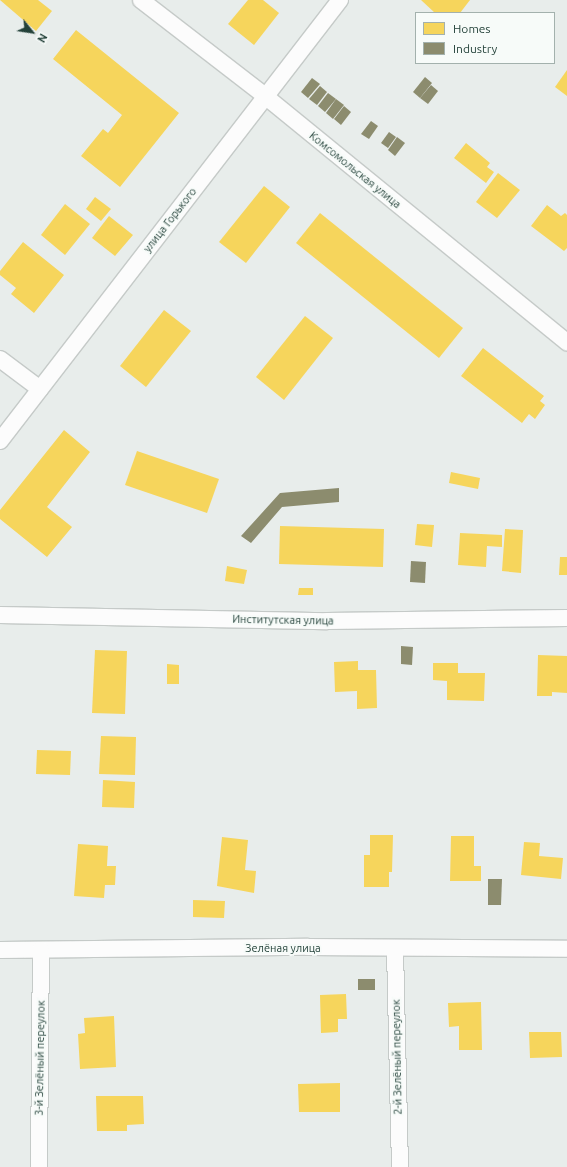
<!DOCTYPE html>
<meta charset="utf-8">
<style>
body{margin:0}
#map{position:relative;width:567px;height:1167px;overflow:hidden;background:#e8edeb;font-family:Ubuntu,sans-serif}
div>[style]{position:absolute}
.homes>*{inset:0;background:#f6d55c}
.industry>*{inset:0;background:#8c8c6e}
.roads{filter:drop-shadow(1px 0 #c5cac8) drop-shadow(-1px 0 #c5cac8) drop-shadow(0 1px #c5cac8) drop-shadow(0 -1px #c5cac8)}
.minor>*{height:16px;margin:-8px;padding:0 8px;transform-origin:8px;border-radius:8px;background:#fcfcfc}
span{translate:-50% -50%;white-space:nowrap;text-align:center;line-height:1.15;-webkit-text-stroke:4px #f7fbf9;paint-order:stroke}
.street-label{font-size:11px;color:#24423a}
.legend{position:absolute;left:415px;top:12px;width:140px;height:52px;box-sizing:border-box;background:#f7fbf9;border:1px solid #a3b1ad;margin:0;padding:5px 7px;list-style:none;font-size:12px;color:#24423a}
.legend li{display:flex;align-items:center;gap:8px;height:20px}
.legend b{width:20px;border:1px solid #a3b1ad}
.north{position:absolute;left:12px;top:12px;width:40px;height:40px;-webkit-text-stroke:3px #f7fbf9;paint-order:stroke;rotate:120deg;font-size:11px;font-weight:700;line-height:16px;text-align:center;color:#24423a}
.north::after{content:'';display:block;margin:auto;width:14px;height:18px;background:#24423a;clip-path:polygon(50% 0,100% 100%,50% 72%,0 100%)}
</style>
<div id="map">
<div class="homes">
<div style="clip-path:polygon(0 0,38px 0,52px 11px,36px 31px)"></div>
<div style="clip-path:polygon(248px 0,263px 0,279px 13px,254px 45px,228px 24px)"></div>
<div style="clip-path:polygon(421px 0,470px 0,460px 13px,435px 13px)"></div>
<div style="clip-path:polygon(76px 30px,179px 113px,120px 187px,81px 156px,103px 129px,108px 133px,122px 115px,53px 59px)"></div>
<div style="clip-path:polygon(567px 70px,567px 96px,555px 87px)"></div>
<div style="clip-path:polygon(466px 143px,490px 163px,487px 167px,494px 172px,486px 183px,454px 158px)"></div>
<div style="clip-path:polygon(498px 173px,520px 190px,497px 218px,476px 202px)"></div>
<div style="clip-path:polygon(264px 186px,290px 207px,246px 263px,219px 242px)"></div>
<div style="clip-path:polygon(95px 197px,111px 209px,101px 221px,86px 209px)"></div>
<div style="clip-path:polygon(65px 204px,90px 224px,65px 255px,41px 235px)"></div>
<div style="clip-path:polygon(547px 205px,561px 216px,565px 213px,567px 215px,567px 248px,564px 251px,531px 226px)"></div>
<div style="clip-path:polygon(320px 213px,463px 328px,439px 358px,296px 243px)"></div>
<div style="clip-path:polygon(109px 216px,133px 235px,115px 256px,92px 238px)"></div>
<div style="clip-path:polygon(23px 242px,64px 275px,34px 313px,11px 294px,16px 288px,0 275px,0 271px)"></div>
<div style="clip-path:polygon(164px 310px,191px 331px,146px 387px,120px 366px)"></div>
<div style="clip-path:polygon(305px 316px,333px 338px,284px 400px,256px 377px)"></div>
<div style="clip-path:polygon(483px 348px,544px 396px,540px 401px,545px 405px,535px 419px,529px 414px,522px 423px,461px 376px)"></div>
<div style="clip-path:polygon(64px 430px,90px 452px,47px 507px,72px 527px,47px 557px,0 519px,0 510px)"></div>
<div style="clip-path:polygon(137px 451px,219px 479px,207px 513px,125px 485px)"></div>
<div style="clip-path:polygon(451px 472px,480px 478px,478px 489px,449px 483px)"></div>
<div style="clip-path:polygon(417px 524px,434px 525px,432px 547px,415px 545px)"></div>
<div style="clip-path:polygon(280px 526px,384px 529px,383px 567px,279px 564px)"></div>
<div style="clip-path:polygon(505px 529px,523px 530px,521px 573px,502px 571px)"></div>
<div style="clip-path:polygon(460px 533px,502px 535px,502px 547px,487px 546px,486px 567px,458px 565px)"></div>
<div style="clip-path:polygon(560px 557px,567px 557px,567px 575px,559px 575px)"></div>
<div style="clip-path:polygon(227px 566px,247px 570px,244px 584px,225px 581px)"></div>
<div style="clip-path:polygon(299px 588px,313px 588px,313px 595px,298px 595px)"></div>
<div style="clip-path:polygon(95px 650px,127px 651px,125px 714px,92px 713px)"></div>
<div style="clip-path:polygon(538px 655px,567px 656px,567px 693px,552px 692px,552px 696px,537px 696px)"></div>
<div style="clip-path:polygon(358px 661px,358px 670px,376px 670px,377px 708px,357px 709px,357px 691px,335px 692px,334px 662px)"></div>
<div style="clip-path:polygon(433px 663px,458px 663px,458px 673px,485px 673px,484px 701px,447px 700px,447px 681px,433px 680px)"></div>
<div style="clip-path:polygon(167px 664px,179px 665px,179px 684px,167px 684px)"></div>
<div style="clip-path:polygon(101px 736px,136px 737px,135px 775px,99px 774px)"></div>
<div style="clip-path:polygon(37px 750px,71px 751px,70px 775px,36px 774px)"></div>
<div style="clip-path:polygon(103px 780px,135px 782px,134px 808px,102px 807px)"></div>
<div style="clip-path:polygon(370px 835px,393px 835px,392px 872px,389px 872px,389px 887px,364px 887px,364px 855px,370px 855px)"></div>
<div style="clip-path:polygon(451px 836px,474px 836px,474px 866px,481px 866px,481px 881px,450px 881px)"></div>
<div style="clip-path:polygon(222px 837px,248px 840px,245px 870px,256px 871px,254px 893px,217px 886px)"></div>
<div style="clip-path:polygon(524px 842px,540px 843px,539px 856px,563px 858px,561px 879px,521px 875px)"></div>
<div style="clip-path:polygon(78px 844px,108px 846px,107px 866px,116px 866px,115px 885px,105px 885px,104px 898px,74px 896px)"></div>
<div style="clip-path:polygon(193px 900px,225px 901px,224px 918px,193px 917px)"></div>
<div style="clip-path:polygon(346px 994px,347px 1019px,338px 1019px,338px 1032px,321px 1033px,320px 995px)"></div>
<div style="clip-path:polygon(481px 1002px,482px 1050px,459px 1050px,459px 1026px,449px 1027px,448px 1003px)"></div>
<div style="clip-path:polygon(114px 1016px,116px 1067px,80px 1069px,78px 1034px,85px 1033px,84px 1018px)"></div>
<div style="clip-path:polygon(529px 1032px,561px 1032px,562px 1057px,530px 1058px)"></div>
<div style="clip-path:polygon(340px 1083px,340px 1112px,299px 1112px,298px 1084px)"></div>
<div style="clip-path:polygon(96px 1096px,143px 1096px,144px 1124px,127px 1125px,127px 1131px,97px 1131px)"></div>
</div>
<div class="industry">
<div style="clip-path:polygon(425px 77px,432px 83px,420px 98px,413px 92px)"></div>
<div style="clip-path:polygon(312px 78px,320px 84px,308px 98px,301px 92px)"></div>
<div style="clip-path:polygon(431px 85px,438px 91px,428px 104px,420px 98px)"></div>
<div style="clip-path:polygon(320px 86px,327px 92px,317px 105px,309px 99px)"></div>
<div style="clip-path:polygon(328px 93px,336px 99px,325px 112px,318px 106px)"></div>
<div style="clip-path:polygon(336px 99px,344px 105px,333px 119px,326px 113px)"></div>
<div style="clip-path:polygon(344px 106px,351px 112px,341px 125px,334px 119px)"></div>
<div style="clip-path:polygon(371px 121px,378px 126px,369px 139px,361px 134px)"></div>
<div style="clip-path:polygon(389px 132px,396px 137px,388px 148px,381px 143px)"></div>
<div style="clip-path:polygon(397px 137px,405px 143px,395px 156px,388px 150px)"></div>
<div style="clip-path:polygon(339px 488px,339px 502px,282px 507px,251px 543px,241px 536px,280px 493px)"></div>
<div style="clip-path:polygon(411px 561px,426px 562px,425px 583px,410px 582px)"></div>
<div style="clip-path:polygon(401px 646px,413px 647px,412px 665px,401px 664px)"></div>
<div style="clip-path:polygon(488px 879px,502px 879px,501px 905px,488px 905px)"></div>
<div style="clip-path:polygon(358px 979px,375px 979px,375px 990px,358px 990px)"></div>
</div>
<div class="roads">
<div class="minor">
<div style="left:141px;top:0;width:157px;rotate:37.7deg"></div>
<div style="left:265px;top:96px;width:390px;rotate:39.2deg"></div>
<div style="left:0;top:359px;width:50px;rotate:36.9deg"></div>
<div style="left:0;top:441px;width:557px;rotate:-52.37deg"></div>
<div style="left:0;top:615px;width:327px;rotate:1.1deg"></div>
<div style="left:327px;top:621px;width:240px;rotate:-0.7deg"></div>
<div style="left:395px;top:948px;width:219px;rotate:88.7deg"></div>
<div style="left:0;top:950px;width:308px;rotate:-0.6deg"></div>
<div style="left:308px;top:947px;width:259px;rotate:0.4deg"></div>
<div style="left:39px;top:1167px;width:217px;rotate:-89.5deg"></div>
</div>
</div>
<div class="street-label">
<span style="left:355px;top:170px;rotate:39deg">Комсомольская улица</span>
<span style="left:170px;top:220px;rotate:-52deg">улица Горького</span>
<span style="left:283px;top:620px;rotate:1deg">Институтская улица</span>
<span style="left:283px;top:948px">Зелёная улица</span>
<span style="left:397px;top:1057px;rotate:-91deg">2-й Зелёный переулок</span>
<span style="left:40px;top:1058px;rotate:-89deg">3-й Зелёный переулок</span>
</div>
<ul class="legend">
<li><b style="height:11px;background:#f6d55c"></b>Homes</li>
<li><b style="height:11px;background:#8c8c6e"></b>Industry</li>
</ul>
<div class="north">N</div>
</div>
